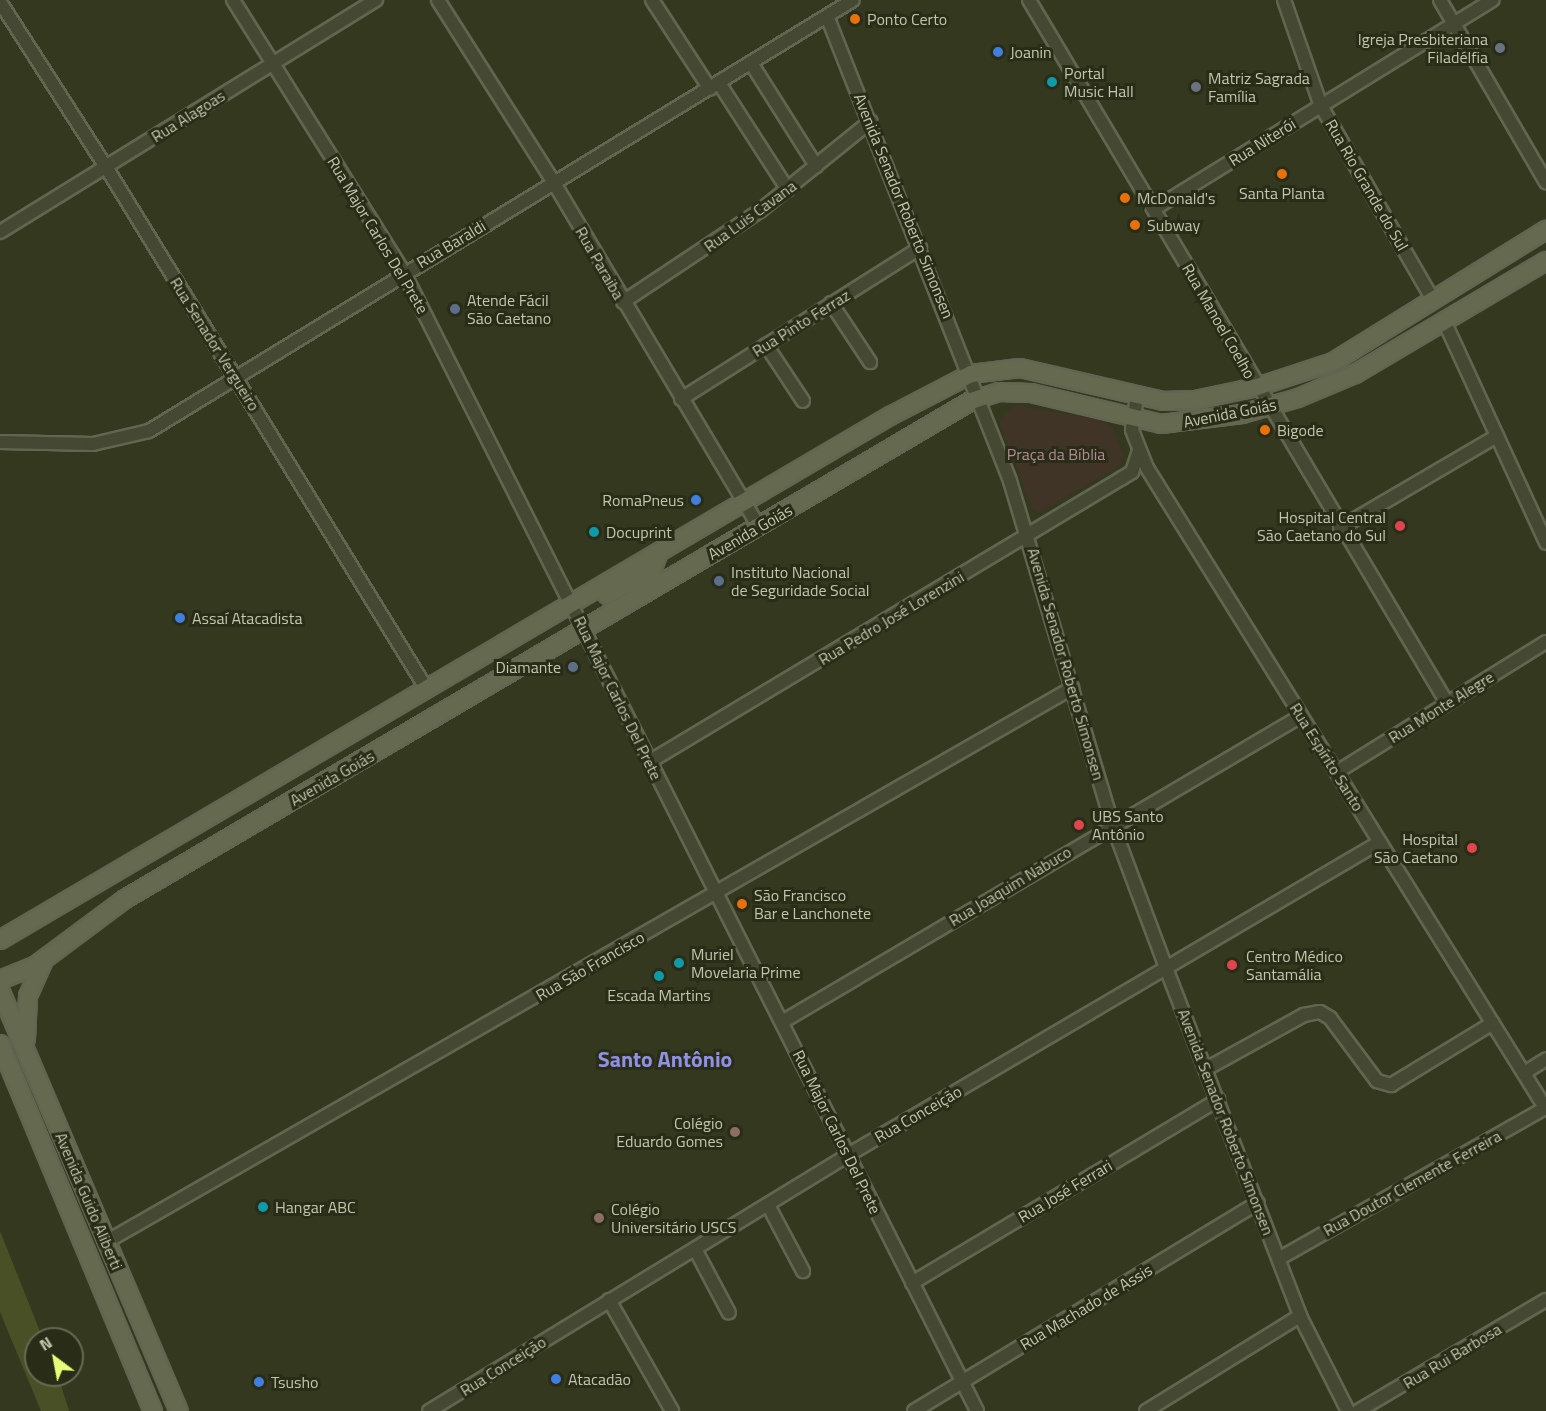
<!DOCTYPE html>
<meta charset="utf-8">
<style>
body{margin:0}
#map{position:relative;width:1546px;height:1411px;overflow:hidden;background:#34381f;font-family:"Titillium Web",sans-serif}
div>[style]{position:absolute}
.green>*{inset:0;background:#3f3426}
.water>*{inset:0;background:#4a5025}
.roads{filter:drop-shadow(2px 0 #626650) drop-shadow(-2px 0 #626650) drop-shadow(0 2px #626650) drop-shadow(0 -2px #626650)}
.minor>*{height:12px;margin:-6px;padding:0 6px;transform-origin:6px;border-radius:6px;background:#454832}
.major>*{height:16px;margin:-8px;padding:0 8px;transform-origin:8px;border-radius:8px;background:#656950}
.dots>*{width:16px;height:16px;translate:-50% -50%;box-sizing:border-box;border:3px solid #292d18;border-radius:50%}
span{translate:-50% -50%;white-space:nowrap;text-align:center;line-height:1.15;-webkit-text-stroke:6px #292d18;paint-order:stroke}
.poi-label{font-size:16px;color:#c1c5ac}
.left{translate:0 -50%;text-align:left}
.right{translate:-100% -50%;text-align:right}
.street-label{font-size:16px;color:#c1c5ac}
.park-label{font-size:16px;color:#b18a92}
.district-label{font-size:22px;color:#9090e6;font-weight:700}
.north{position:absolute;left:24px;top:1327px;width:60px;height:60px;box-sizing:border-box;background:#292d18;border:2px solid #666a53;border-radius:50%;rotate:328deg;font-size:16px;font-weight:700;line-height:24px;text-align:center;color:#c1c5ac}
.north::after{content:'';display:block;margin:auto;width:21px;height:27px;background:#e5fd79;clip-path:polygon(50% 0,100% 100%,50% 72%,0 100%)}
</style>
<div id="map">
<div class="green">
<div style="clip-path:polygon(1015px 405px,1101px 420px,1113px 428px,1124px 456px,1116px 468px,1040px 512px,1033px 511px,999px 421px)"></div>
</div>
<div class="water">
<div style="clip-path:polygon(0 1231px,43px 1339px,36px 1339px,36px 1375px,58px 1375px,69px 1411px,41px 1411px,0 1312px)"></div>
</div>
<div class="roads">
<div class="minor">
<div style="left:233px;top:0;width:322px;rotate:57.9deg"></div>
<div style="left:404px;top:273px;width:1274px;rotate:63.27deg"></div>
<div style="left:438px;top:0;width:217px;rotate:57.6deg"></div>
<div style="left:554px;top:183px;width:400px;rotate:59.2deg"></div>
<div style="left:652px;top:0;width:106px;rotate:56.9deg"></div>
<div style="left:1029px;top:0;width:818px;rotate:59.26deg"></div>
<div style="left:1284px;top:0;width:112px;rotate:70.8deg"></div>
<div style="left:1321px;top:106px;width:224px;rotate:60deg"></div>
<div style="left:1440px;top:0;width:211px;rotate:59.8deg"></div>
<div style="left:0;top:2px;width:196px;rotate:57.3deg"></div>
<div style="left:106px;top:167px;width:611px;rotate:58.44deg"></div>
<div style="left:827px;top:16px;width:500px;rotate:68.5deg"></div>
<div style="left:1010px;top:481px;width:360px;rotate:73.4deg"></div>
<div style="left:1113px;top:826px;width:152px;rotate:69.5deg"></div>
<div style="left:1166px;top:968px;width:373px;rotate:68.9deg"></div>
<div style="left:1300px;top:1316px;width:106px;rotate:63.2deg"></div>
<div style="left:751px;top:63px;width:122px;rotate:57.7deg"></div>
<div style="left:719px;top:83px;width:127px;rotate:57.2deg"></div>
<div style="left:1154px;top:209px;width:398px;rotate:-31.7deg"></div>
<div style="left:0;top:232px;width:442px;rotate:-31.7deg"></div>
<div style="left:623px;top:302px;width:166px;rotate:-33.7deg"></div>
<div style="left:761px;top:210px;width:141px;rotate:-39deg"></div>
<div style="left:831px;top:303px;width:71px;rotate:56.5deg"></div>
<div style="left:1445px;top:323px;width:242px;rotate:65.3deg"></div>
<div style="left:766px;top:345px;width:67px;rotate:56.5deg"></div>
<div style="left:1137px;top:397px;width:33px;rotate:99deg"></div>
<div style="left:1132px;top:430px;width:41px;rotate:68.5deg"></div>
<div style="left:1147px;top:468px;width:755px;rotate:58.1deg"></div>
<div style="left:681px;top:399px;width:283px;rotate:-32.3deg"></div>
<div style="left:0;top:442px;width:93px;rotate:1.2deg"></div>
<div style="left:93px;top:444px;width:57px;rotate:-13.1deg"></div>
<div style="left:149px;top:431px;width:825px;rotate:-31.48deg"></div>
<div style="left:1340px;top:528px;width:182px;rotate:-30.4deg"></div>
<div style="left:649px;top:762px;width:552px;rotate:-30.98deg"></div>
<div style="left:1122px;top:478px;width:12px;rotate:-31deg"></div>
<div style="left:1132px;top:472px;width:22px;rotate:-72deg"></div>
<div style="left:1337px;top:772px;width:246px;rotate:-31.9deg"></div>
<div style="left:782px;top:1022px;width:602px;rotate:-30.52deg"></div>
<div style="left:1206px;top:1069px;width:112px;rotate:-28.9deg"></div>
<div style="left:1304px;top:1015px;width:16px;rotate:-11deg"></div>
<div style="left:1320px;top:1012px;width:12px;rotate:31deg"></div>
<div style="left:1330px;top:1018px;width:79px;rotate:53.3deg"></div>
<div style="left:1377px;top:1081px;width:15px;rotate:16deg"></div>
<div style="left:1391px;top:1085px;width:119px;rotate:-31.3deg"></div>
<div style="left:1524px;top:1073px;width:26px;rotate:-32deg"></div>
<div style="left:768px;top:1205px;width:75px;rotate:62.1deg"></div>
<div style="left:106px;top:1242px;width:1114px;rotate:-29.83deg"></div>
<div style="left:695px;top:1249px;width:72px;rotate:62deg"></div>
<div style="left:1280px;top:1258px;width:305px;rotate:-29.5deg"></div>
<div style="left:912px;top:1283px;width:357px;rotate:-30.9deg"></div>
<div style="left:609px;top:1300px;width:128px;rotate:60.4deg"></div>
<div style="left:429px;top:1411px;width:491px;rotate:-31.4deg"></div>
<div style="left:848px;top:1155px;width:617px;rotate:-30.47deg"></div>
<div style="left:914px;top:1411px;width:402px;rotate:-31.2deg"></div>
<div style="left:1146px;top:1411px;width:181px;rotate:-31.7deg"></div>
<div style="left:1358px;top:1411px;width:218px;rotate:-30.6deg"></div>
</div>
<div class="major">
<div style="left:607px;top:595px;width:51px;rotate:-28.1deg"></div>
<div style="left:652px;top:571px;width:20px;rotate:-70deg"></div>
<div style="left:0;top:940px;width:1033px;rotate:-30.49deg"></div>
<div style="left:890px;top:416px;width:91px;rotate:-27.4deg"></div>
<div style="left:971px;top:374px;width:49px;rotate:-7deg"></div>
<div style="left:1020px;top:368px;width:147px;rotate:13deg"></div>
<div style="left:1163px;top:401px;width:32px;rotate:-2deg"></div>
<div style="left:1195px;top:400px;width:63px;rotate:-11.8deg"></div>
<div style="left:1257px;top:387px;width:80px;rotate:-18.2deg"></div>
<div style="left:1333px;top:362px;width:251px;rotate:-31.8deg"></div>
<div style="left:0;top:980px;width:38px;rotate:-22deg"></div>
<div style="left:35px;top:966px;width:112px;rotate:-36.7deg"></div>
<div style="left:125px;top:899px;width:982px;rotate:-30.48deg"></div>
<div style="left:971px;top:401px;width:29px;rotate:-18deg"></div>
<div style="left:999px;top:392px;width:32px;rotate:2deg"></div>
<div style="left:1031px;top:393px;width:134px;rotate:13.4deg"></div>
<div style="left:1161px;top:424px;width:82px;rotate:-7deg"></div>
<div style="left:1242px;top:414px;width:58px;rotate:-15.9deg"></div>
<div style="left:1298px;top:398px;width:62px;rotate:-22.8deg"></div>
<div style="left:1355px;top:374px;width:222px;rotate:-30.6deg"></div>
<div style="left:0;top:990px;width:457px;rotate:67deg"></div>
<div style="left:26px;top:1039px;width:43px;rotate:-87.3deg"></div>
<div style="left:28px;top:996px;width:37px;rotate:-66deg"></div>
<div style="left:0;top:1044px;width:398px;rotate:67.4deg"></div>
</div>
</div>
<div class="dots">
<div style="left:855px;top:19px;background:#e8710a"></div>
<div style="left:1500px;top:48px;background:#6b7280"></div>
<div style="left:998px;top:52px;background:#3f7fe0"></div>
<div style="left:1052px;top:82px;background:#0f9aa8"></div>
<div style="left:1196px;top:87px;background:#6b7280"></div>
<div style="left:1282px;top:174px;background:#e8710a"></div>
<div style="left:1125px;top:198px;background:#e8710a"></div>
<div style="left:1135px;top:225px;background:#e8710a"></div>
<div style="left:455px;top:309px;background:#5c6f8a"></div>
<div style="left:1265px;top:430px;background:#e8710a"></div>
<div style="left:696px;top:500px;background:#3f7fe0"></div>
<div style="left:1400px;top:526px;background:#e0444e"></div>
<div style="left:594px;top:532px;background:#0f9aa8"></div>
<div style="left:719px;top:581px;background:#5c6f8a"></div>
<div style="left:180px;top:618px;background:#3f7fe0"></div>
<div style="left:573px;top:667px;background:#5c6f8a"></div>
<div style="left:1079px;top:825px;background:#e0444e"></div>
<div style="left:1472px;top:848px;background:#e0444e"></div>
<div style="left:742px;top:904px;background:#e8710a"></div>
<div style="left:679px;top:963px;background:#0f9aa8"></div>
<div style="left:1232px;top:965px;background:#e0444e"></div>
<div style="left:659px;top:976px;background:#0f9aa8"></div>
<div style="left:735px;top:1132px;background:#8d6e63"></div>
<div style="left:263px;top:1207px;background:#0f9aa8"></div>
<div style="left:599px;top:1218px;background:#8d6e63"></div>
<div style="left:556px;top:1379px;background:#3f7fe0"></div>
<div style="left:259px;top:1382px;background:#3f7fe0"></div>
</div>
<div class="poi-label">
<span class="left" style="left:867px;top:19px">Ponto Certo</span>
<span class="right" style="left:1488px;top:48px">Igreja Presbiteriana<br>Filadélfia</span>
<span class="left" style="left:1010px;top:52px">Joanin</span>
<span class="left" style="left:1064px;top:82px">Portal<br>Music Hall</span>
<span class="left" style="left:1208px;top:87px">Matriz Sagrada<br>Família</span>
<span style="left:1282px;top:193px">Santa Planta</span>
<span class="left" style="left:1137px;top:198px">McDonald's</span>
<span class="left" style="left:1147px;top:225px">Subway</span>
<span class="left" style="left:467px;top:309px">Atende Fácil<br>São Caetano</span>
<span class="left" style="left:1277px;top:430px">Bigode</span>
<span class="right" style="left:684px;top:500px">RomaPneus</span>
<span class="right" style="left:1386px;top:526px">Hospital Central<br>São Caetano do Sul</span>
<span class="left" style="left:606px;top:532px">Docuprint</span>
<span class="left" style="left:731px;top:581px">Instituto Nacional<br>de Seguridade Social</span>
<span class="left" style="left:192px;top:618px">Assaí Atacadista</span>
<span class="right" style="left:561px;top:667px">Diamante</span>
<span class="left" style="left:1092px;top:825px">UBS Santo<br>Antônio</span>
<span class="right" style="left:1458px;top:848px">Hospital<br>São Caetano</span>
<span class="left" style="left:754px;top:904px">São Francisco<br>Bar e Lanchonete</span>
<span class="left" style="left:691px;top:963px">Muriel<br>Movelaria Prime</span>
<span class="left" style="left:1246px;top:965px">Centro Médico<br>Santamália</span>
<span style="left:659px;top:995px">Escada Martins</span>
<span class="right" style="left:723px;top:1132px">Colégio<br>Eduardo Gomes</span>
<span class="left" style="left:275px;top:1207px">Hangar ABC</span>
<span class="left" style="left:611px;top:1218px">Colégio<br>Universitário USCS</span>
<span class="left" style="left:568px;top:1379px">Atacadão</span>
<span class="left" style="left:271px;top:1382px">Tsusho</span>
</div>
<div class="street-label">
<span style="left:188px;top:116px;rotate:-32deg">Rua Alagoas</span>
<span style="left:1262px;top:142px;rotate:-32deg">Rua Niterói</span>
<span style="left:1367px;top:185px;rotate:60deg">Rua Rio Grande do Sul</span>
<span style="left:904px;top:206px;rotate:68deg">Avenida Senador Roberto Simonsen</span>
<span style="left:750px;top:216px;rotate:-36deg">Rua Luis Cavana</span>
<span style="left:378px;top:235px;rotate:59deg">Rua Major Carlos Del Prete</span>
<span style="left:451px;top:244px;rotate:-31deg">Rua Baraldi</span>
<span style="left:600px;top:263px;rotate:60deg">Rua Paraiba</span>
<span style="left:1219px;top:321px;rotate:60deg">Rua Manoel Coelho</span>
<span style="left:801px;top:323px;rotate:-32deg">Rua Pinto Ferraz</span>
<span style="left:215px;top:344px;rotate:58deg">Rua Senador Vergueiro</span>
<span style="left:1230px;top:413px;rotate:-11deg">Avenida Goiás</span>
<span style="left:750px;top:532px;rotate:-30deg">Avenida Goiás</span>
<span style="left:891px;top:618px;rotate:-31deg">Rua Pedro José Lorenzini</span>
<span style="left:1066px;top:664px;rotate:74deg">Avenida Senador Roberto Simonsen</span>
<span style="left:618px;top:698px;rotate:64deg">Rua Major Carlos Del Prete</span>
<span style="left:1441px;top:707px;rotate:-32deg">Rua Monte Alegre</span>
<span style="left:1327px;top:757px;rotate:58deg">Rua Espírito Santo</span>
<span style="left:332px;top:778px;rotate:-30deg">Avenida Goiás</span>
<span style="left:1010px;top:886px;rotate:-31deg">Rua Joaquim Nabuco</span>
<span style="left:590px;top:966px;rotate:-30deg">Rua São Francisco</span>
<span style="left:918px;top:1114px;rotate:-30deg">Rua Conceição</span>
<span style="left:1226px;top:1122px;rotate:69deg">Avenida Senador Roberto Simonsen</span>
<span style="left:837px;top:1132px;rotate:64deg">Rua Major Carlos Del Prete</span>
<span style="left:1412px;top:1183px;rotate:-29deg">Rua Doutor Clemente Ferreira</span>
<span style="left:1065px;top:1191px;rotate:-31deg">Rua José Ferrari</span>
<span style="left:89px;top:1201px;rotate:67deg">Avenida Guido Aliberti</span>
<span style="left:1086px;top:1307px;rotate:-31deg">Rua Machado de Assis</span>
<span style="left:1452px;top:1356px;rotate:-31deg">Rua Rui Barbosa</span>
<span style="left:503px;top:1366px;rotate:-32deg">Rua Conceição</span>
</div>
<div class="park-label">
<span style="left:1056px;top:454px">Praça da Bíblia</span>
</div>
<div class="district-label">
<span style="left:665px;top:1060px">Santo Antônio</span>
</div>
<div class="north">N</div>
</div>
